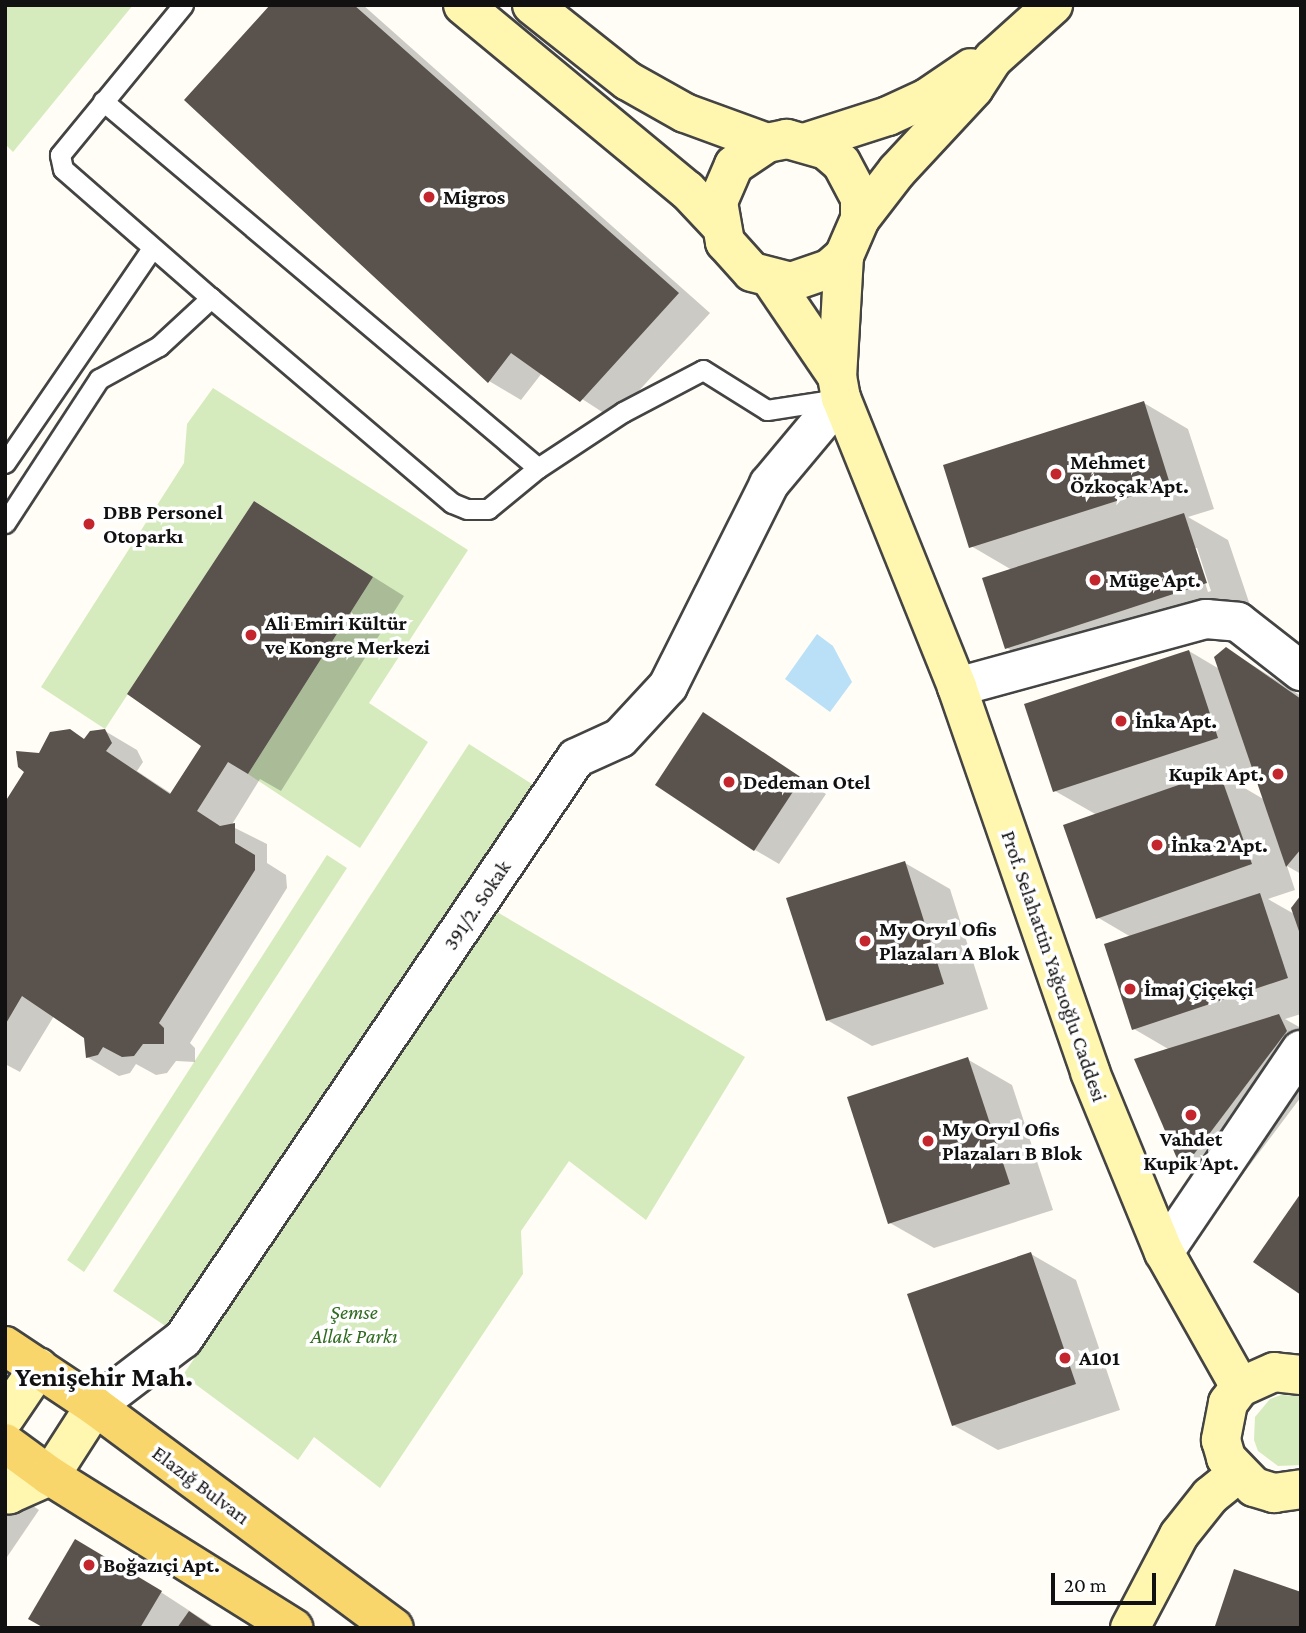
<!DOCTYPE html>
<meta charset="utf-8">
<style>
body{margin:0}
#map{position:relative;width:1306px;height:1633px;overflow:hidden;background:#fffdf5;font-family:"Crimson Pro",serif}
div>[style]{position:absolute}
.green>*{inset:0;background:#d5ebbd}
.water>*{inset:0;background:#b9e0f7}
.shadow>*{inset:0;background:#0003}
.building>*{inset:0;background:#5a524d}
.roads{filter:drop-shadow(2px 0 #444) drop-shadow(-2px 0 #444) drop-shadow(0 2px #444) drop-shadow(0 -2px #444)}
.lane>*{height:19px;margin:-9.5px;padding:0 9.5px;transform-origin:9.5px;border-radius:9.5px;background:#fff}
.street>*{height:38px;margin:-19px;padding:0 19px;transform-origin:19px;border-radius:19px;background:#fff}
.secondary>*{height:38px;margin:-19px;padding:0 19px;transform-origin:19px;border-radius:19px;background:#fff6b0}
.primary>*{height:38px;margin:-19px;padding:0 19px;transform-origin:19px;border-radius:19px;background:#f9d66b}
.dots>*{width:19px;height:19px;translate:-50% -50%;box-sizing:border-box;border:4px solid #fff;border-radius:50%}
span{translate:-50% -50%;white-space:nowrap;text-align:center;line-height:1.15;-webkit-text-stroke:7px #fff;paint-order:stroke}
.poi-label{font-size:21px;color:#111;font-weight:700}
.left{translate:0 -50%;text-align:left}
.right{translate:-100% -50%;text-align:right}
.street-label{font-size:21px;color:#111}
.park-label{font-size:21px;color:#2f6b1f;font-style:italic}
.district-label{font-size:28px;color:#111;font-weight:700}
.frame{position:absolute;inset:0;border:7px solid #111;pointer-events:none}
.scale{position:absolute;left:1051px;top:1573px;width:105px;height:32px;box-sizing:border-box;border:4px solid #111;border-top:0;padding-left:9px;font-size:21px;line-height:24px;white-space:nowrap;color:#111;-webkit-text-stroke:5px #fff;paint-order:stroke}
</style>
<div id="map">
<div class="green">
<div style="clip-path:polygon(5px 5px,133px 5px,13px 152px,5px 144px)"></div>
<div style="clip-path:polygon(213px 388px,468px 550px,369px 703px,428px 742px,360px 848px,248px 774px,373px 577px,254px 501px,105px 729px,41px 687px,184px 463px,187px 424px)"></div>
<div style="clip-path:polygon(469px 744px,535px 786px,170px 1329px,113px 1291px)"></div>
<div style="clip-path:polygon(327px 855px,347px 868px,84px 1272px,67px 1260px)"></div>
<div style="clip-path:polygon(497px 912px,745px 1057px,646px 1220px,569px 1161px,521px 1231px,523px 1274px,380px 1488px,314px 1437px,298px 1460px,183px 1375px)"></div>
<div style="clip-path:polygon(1281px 1395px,1301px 1396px,1301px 1465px,1278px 1466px,1258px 1451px,1254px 1440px,1255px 1417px,1270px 1399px)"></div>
</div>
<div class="water">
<div style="clip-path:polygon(817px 634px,833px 646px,852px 682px,830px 712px,785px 679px)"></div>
</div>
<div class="shadow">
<div style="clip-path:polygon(272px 5px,363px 5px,710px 313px,613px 419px,542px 373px,521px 400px,489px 381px)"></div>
<div style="clip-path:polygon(evenodd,1144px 403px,1188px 429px,1214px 509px,1188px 517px,1228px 540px,1251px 608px,1051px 673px,1007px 648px,1012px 570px,971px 546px,1144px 403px,1194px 548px,1197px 548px,1211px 591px,1208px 592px,1194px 548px)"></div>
<div style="clip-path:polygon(255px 503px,404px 596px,281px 791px,260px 779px,231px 826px,267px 844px,267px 863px,286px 875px,287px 888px,190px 1043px,195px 1048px,195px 1062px,176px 1061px,167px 1073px,156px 1075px,136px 1064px,130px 1073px,119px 1076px,87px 1057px,86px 1038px,54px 1016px,20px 1072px,5px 1064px,5px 805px,40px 755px,105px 731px,137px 750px,143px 762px,137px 771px,172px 794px,203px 746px)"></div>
<div style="clip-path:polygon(evenodd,1227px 649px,1301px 696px,1301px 874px,1287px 866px,1295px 890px,1268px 899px,1296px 915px,1301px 898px,1301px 1014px,1285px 1019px,1301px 1028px,1301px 1097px,1228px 1194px,1184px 1169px,1136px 1060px,1170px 1050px,1134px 1029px,1131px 937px,1097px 917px,1097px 815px,1055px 791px,1189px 651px,1221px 670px,1227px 649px,1254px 766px,1265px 800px,1224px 776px,1254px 766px)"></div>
<div style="clip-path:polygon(704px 715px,826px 794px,779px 864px,755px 850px)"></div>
<div style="clip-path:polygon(905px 863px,950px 889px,988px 1009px,872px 1046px,827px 1020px)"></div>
<div style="clip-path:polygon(967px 1059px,1012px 1085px,1053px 1210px,934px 1248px,890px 1223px)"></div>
<div style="clip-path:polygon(1031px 1254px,1076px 1280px,1120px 1410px,998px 1450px,953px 1425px)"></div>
<div style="clip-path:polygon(5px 1487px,39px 1510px,5px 1560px)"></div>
<div style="clip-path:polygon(133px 1574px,216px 1628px,47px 1628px)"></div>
<div style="clip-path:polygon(1217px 1625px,1301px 1628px,1221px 1628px)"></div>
</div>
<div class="building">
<div style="clip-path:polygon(270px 5px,354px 5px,679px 293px,580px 402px,511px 353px,488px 383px,184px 100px)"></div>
<div style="clip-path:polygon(1144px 401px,1170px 484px,969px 548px,943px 465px)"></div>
<div style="clip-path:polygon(254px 501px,373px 577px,248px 774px,228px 762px,197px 811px,220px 826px,235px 823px,235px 843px,255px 855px,255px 870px,159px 1023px,164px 1028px,164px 1044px,143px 1044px,134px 1056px,122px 1057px,103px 1047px,98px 1055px,86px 1058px,84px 1038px,22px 996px,5px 1025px,5px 802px,24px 772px,18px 767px,16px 751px,39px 753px,50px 732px,70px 729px,84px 739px,90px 731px,105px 729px,112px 743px,106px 751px,170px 794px,201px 746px,127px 694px)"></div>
<div style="clip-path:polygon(1184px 513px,1207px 583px,1005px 649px,982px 578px)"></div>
<div style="clip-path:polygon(1226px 647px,1301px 699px,1301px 849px,1286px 867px,1214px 657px)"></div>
<div style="clip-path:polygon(1189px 650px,1218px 738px,1053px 792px,1024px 704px)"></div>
<div style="clip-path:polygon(703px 712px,802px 778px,754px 851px,655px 785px)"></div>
<div style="clip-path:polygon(1219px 771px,1252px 864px,1096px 919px,1063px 825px)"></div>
<div style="clip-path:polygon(905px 861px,944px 984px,826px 1021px,786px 898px)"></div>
<div style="clip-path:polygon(1260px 893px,1288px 978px,1132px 1030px,1104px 944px)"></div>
<div style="clip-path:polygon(1301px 895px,1301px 934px,1300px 934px,1291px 908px)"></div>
<div style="clip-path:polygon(1279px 1014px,1287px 1031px,1182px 1170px,1134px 1059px)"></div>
<div style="clip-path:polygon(968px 1057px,1010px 1184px,888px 1224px,847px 1097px)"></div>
<div style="clip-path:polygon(1301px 1193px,1301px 1295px,1253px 1262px)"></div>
<div style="clip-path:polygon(1031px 1252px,1076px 1384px,952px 1426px,907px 1294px)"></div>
<div style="clip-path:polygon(75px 1539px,162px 1591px,140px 1628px,44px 1628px,28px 1619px)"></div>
<div style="clip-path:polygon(1234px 1569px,1301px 1592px,1301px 1628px,1215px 1626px)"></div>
<div style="clip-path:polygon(189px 1611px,214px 1628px,177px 1628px)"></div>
</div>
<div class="roads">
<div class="lane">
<div style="left:183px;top:5px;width:194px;rotate:129.4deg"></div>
<div style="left:60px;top:155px;width:14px;rotate:78deg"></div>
<div style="left:63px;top:169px;width:196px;rotate:41.1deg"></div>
<div style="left:103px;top:101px;width:569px;rotate:40.15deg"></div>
<div style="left:5px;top:463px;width:260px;rotate:-55.6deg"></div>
<div style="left:5px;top:523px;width:172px;rotate:-56.9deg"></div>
<div style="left:99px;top:379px;width:68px;rotate:-28.8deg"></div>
<div style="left:159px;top:346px;width:71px;rotate:-42.7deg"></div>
<div style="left:211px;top:298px;width:316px;rotate:40.4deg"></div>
<div style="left:452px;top:503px;width:16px;rotate:22deg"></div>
<div style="left:467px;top:509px;width:21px"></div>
<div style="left:488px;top:509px;width:65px;rotate:-39.4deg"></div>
<div style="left:538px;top:468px;width:102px;rotate:-33.4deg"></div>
<div style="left:623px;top:412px;width:90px;rotate:-27.7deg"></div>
<div style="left:703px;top:370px;width:75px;rotate:32deg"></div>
<div style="left:767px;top:410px;width:71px;rotate:-8.9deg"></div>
</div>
<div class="street">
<div style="left:957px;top:687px;width:258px;rotate:-15.3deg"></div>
<div style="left:1206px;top:619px;width:32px;rotate:5deg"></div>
<div style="left:1238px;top:622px;width:80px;rotate:37.9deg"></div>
<div style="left:1164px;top:1252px;width:244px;rotate:-55.9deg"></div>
<div style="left:95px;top:1406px;width:111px;rotate:-37.3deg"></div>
<div style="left:183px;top:1339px;width:701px;rotate:-55.92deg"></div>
<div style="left:576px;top:758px;width:48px;rotate:-24.4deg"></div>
<div style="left:620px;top:738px;width:71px;rotate:-47.3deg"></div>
<div style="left:668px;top:686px;width:226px;rotate:-63.4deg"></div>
<div style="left:769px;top:484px;width:112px;rotate:-50.1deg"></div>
</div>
<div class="secondary">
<div style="left:463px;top:5px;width:291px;rotate:39.6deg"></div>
<div style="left:687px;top:190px;width:45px;rotate:46.8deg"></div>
<div style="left:532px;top:5px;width:122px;rotate:38.4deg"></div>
<div style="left:628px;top:81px;width:65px;rotate:29.3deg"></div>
<div style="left:685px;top:113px;width:87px;rotate:20.1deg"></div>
<div style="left:807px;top:142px;width:85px;rotate:-17.8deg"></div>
<div style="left:888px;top:116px;width:43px;rotate:-24.8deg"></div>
<div style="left:927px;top:98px;width:53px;rotate:-34.3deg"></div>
<div style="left:860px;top:219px;width:21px;rotate:-90deg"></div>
<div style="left:860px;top:198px;width:40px;rotate:-118deg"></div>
<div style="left:841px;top:163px;width:20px;rotate:-139deg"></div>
<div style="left:826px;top:150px;width:41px;rotate:-164.2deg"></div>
<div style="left:787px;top:139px;width:20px;rotate:169deg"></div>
<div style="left:767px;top:143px;width:40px;rotate:146deg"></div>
<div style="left:734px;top:165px;width:40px;rotate:113.4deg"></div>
<div style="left:718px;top:202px;width:41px;rotate:80.1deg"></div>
<div style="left:725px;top:242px;width:40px;rotate:48deg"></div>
<div style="left:752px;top:272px;width:40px;rotate:14.4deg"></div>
<div style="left:791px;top:282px;width:40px;rotate:-18.9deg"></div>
<div style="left:829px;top:269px;width:20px;rotate:-41deg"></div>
<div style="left:844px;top:256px;width:40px;rotate:-66.6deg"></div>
<div style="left:860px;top:219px;width:61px;rotate:-52.4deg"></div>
<div style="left:897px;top:171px;width:113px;rotate:-47.1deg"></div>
<div style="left:974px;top:88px;width:35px;rotate:-57deg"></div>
<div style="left:993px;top:59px;width:81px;rotate:-42deg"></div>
<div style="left:844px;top:256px;width:120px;rotate:93.3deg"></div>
<div style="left:837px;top:376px;width:22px;rotate:80deg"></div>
<div style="left:841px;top:398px;width:311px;rotate:68.1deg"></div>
<div style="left:957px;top:687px;width:407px;rotate:70.9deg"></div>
<div style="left:1090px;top:1072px;width:195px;rotate:67.7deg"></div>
<div style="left:1164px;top:1252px;width:155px;rotate:60.6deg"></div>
<div style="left:771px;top:279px;width:117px;rotate:55.8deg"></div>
<div style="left:1301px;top:1375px;width:27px;rotate:-174deg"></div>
<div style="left:1274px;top:1372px;width:37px;rotate:156deg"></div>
<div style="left:1240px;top:1387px;width:20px;rotate:127deg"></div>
<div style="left:1228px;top:1403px;width:38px;rotate:101deg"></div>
<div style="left:1221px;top:1440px;width:19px;rotate:74deg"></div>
<div style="left:1226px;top:1458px;width:40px;rotate:46deg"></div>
<div style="left:1254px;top:1487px;width:21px;rotate:17deg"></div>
<div style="left:1274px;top:1493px;width:27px;rotate:-8deg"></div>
<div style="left:5px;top:1417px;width:60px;rotate:-55.8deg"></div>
<div style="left:5px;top:1479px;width:16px;rotate:75deg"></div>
<div style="left:9px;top:1494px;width:45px;rotate:-23.7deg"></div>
<div style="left:50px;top:1476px;width:83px;rotate:-57.3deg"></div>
<div style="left:1130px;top:1628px;width:105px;rotate:-62.2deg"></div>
<div style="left:1179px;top:1535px;width:50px;rotate:-51.5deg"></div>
<div style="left:1210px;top:1496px;width:35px;rotate:-39deg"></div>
</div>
<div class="primary">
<div style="left:5px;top:1346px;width:108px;rotate:33.7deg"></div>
<div style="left:95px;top:1406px;width:372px;rotate:36.6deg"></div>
<div style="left:5px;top:1443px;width:56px;rotate:36.3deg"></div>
<div style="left:50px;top:1476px;width:287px;rotate:32deg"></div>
</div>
</div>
<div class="dots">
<div style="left:429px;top:197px;background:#c4262e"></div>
<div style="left:1056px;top:474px;background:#c4262e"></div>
<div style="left:89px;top:524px;background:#c4262e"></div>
<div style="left:1095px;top:580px;background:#c4262e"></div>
<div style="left:251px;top:635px;background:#c4262e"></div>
<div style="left:1121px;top:721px;background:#c4262e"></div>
<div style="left:1278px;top:774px;background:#c4262e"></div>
<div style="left:729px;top:782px;background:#c4262e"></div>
<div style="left:1157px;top:845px;background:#c4262e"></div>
<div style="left:865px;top:941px;background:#c4262e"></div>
<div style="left:1130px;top:989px;background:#c4262e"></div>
<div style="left:1191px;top:1115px;background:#c4262e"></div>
<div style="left:928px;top:1141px;background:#c4262e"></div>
<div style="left:1065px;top:1358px;background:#c4262e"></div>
<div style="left:89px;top:1565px;background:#c4262e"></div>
</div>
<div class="poi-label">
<span class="left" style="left:443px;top:197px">Migros</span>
<span class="left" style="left:1070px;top:474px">Mehmet<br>Özkoçak Apt.</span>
<span class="left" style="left:103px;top:524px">DBB Personel<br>Otoparkı</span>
<span class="left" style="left:1109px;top:580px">Müge Apt.</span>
<span class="left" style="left:265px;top:635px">Ali Emiri Kültür<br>ve Kongre Merkezi</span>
<span class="left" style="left:1135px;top:721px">İnka Apt.</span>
<span class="right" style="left:1264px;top:774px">Kupik Apt.</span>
<span class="left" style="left:743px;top:782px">Dedeman Otel</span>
<span class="left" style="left:1171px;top:845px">İnka 2 Apt.</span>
<span class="left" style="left:879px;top:941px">My Oryıl Ofis<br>Plazaları A Blok</span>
<span class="left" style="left:1144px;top:989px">İmaj Çiçekçi</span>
<span class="left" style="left:942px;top:1141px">My Oryıl Ofis<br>Plazaları B Blok</span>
<span style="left:1191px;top:1151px">Vahdet<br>Kupik Apt.</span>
<span class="left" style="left:1079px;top:1358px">A101</span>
<span class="left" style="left:103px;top:1565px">Boğazıçi Apt.</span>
</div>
<div class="street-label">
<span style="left:477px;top:905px;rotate:-56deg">391/2. Sokak</span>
<span style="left:1054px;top:966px;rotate:71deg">Prof. Selahattin Yağcıoğlu Caddesi</span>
<span style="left:201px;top:1485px;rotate:37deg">Elazığ Bulvarı</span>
</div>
<div class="park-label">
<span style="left:354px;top:1324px">Şemse<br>Allak Parkı</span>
</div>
<div class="district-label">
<span style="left:104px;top:1377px">Yenişehir Mah.</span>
</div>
<div class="frame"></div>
<div class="scale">20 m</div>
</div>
